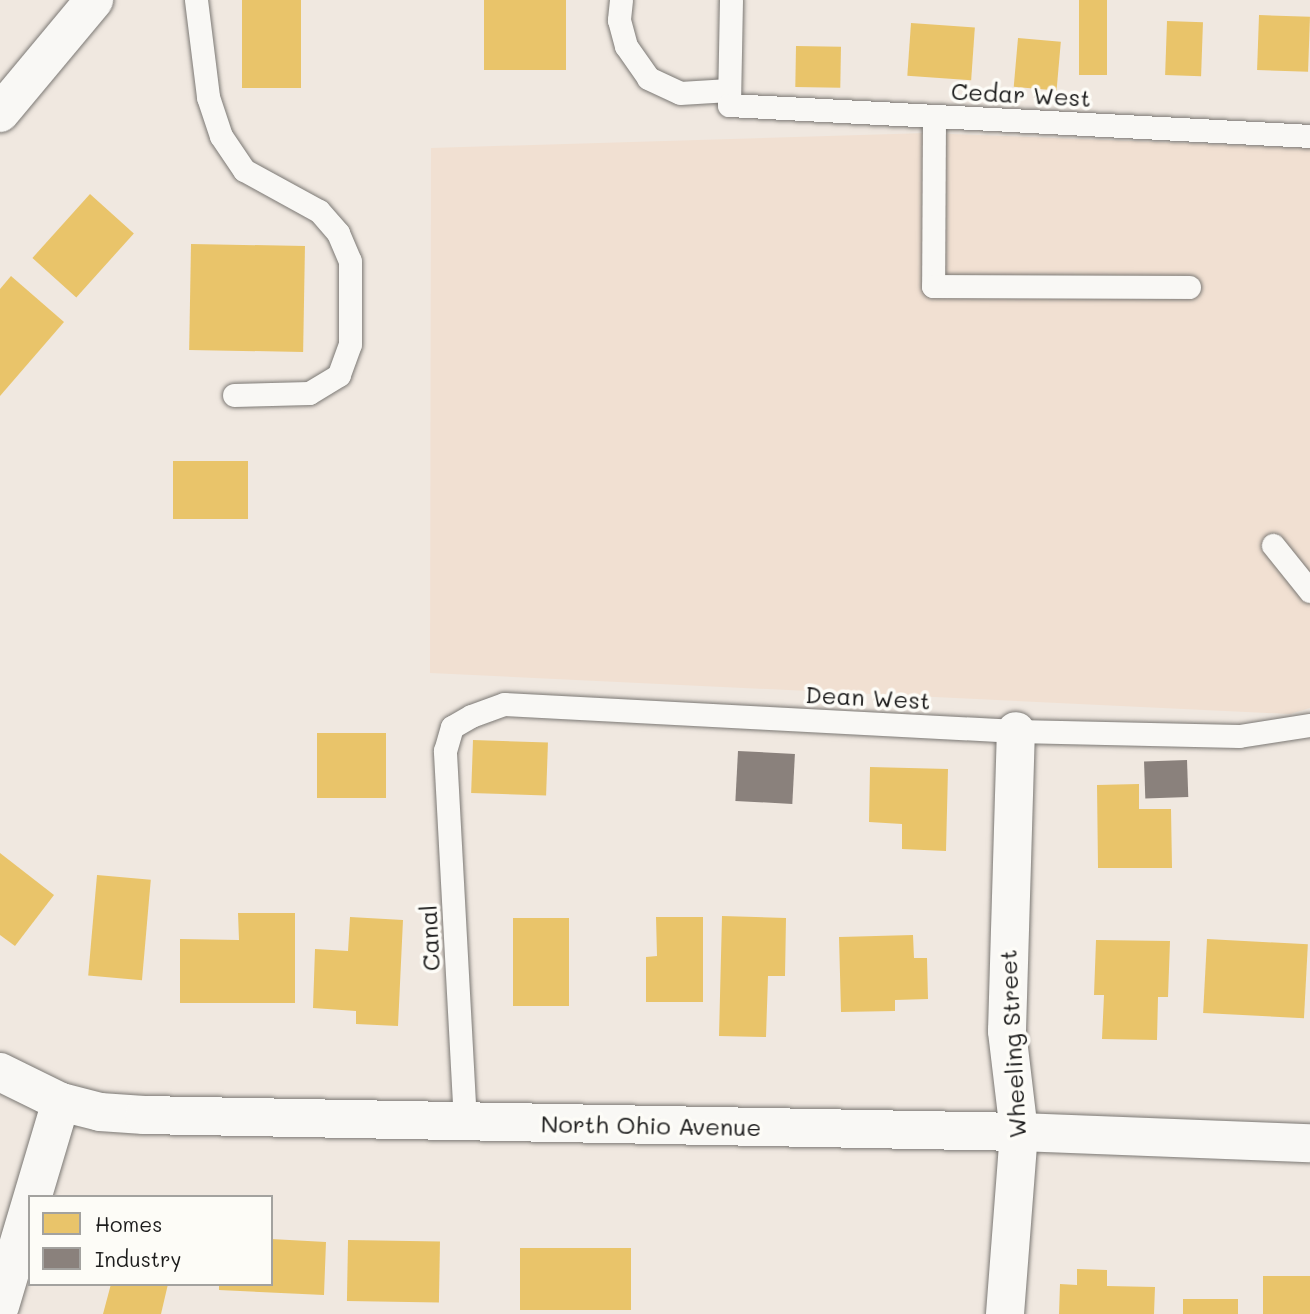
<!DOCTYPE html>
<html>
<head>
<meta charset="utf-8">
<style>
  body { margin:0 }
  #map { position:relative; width:1310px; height:1314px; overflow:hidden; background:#f0e8e0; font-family:Mali,sans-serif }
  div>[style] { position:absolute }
  .built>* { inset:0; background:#f1e0d2 }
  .homes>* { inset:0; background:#e9c46a; transform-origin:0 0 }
  .industry>* { inset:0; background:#8a817c; transform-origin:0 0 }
  .roads { filter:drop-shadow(0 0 2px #7b7874) drop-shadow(0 0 2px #7b7874) }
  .lane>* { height:23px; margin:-11.5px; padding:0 11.5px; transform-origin:11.5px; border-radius:11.5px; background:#f9f8f5 }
  .street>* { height:38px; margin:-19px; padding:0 19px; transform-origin:19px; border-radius:19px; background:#f9f8f5 }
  span { translate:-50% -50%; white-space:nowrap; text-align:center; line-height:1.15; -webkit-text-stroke:7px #fdfcf7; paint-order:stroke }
  .street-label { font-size:24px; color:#1c1c1c }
  .legend { position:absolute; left:28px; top:1195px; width:245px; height:91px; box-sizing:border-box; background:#fdfcf7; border:2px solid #a3a29f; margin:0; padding:9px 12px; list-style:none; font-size:21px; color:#1c1c1c }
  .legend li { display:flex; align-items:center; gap:14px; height:35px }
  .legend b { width:35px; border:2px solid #a3a29f }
</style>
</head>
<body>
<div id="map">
  <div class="built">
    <div style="clip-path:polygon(926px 133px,1310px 148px,1310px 708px,1290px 714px,430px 673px,431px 148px)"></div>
  </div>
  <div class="homes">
    <div style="left:242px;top:0;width:59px;height:88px"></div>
    <div style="left:484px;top:0;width:82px;height:70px"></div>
    <div style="left:1079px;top:0;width:28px;height:75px"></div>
    <div style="left:1259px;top:15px;width:51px;height:55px;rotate:2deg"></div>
    <div style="left:1167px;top:21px;width:36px;height:54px;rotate:2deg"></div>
    <div style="left:911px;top:23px;width:64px;height:53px;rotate:4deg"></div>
    <div style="left:1018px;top:38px;width:43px;height:49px;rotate:5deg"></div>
    <div style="left:796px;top:46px;width:45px;height:41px;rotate:1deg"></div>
    <div style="left:90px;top:194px;width:59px;height:86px;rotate:42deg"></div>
    <div style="left:191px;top:244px;width:114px;height:106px;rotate:1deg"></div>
    <div style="clip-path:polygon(11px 276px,64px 322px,0 396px,0 289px)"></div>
    <div style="left:173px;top:461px;width:75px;height:58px"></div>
    <div style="left:317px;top:733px;width:69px;height:65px"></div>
    <div style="left:473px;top:740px;width:75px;height:53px;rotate:2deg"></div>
    <div style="clip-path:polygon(870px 767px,948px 769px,946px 851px,902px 849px,902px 824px,869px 822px)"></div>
    <div style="clip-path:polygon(1139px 784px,1139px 809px,1171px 809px,1172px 868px,1098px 868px,1097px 785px)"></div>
    <div style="clip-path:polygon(0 853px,54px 895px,15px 946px,0 935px)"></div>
    <div style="left:97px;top:875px;width:54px;height:101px;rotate:5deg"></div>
    <div style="clip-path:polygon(238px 913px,295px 913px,295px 1003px,180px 1003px,180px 939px,239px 940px)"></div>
    <div style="clip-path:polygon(722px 916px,786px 918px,785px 976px,768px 976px,766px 1037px,719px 1036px)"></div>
    <div style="clip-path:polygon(350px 917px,403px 920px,398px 1026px,356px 1024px,356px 1011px,313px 1008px,315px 949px,348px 951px)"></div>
    <div style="clip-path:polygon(656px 917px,703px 917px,703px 1002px,646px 1002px,646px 957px,657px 956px)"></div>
    <div style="left:569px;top:918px;width:88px;height:56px;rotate:90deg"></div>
    <div style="clip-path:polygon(913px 935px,914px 958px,927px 958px,928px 999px,895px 1000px,895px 1011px,841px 1012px,839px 937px)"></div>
    <div style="left:1207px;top:939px;width:101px;height:74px;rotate:3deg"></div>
    <div style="clip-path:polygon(1096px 940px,1170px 941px,1168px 997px,1158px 997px,1157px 1040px,1102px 1039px,1104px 995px,1094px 995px)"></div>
    <div style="clip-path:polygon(271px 1239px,326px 1242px,324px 1295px,219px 1290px,219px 1284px,271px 1284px)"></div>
    <div style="left:348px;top:1240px;width:92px;height:61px;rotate:1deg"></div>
    <div style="left:520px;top:1248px;width:111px;height:62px"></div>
    <div style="clip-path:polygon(1077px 1269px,1107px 1270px,1107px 1286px,1155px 1287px,1154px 1314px,1059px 1314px,1060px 1284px,1077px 1285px)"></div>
    <div style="left:1263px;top:1276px;width:47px;height:38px"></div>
    <div style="clip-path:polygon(111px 1284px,168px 1284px,161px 1314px,103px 1314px)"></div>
    <div style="left:1183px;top:1299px;width:55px;height:15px"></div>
  </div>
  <div class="industry">
    <div style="left:738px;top:751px;width:57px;height:50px;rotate:3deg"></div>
    <div style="left:1187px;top:760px;width:37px;height:43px;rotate:88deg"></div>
  </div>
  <div class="roads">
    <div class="lane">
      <div style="left:196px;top:0;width:98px;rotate:82.9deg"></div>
      <div style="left:208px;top:97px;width:41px;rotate:71.6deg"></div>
      <div style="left:221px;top:136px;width:41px;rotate:55.9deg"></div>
      <div style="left:244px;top:170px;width:85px;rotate:28.7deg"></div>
      <div style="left:319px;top:211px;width:29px;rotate:49deg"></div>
      <div style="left:338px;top:233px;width:30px;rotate:67deg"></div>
      <div style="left:350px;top:261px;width:83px;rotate:90deg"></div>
      <div style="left:350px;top:344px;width:33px;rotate:110deg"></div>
      <div style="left:339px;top:375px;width:35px;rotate:149deg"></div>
      <div style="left:309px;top:393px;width:75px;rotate:178.5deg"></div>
      <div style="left:621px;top:0;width:20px;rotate:96deg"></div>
      <div style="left:619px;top:20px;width:27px;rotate:75deg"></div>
      <div style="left:626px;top:46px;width:39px;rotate:55deg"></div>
      <div style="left:648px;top:78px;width:35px;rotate:25deg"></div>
      <div style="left:680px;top:93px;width:49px;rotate:-3.5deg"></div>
      <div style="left:731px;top:0;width:105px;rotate:91.1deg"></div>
      <div style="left:729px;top:105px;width:582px;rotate:3.05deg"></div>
      <div style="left:934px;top:116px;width:170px;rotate:90.3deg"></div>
      <div style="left:933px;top:286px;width:256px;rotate:0.2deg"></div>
      <div style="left:1273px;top:545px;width:59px;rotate:51.2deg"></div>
      <div style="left:465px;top:1122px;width:372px;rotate:-93.1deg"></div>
      <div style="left:445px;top:751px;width:25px;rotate:-74deg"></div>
      <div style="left:452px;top:727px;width:22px;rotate:-30deg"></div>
      <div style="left:471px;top:716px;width:35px;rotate:-20deg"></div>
      <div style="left:504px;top:704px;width:513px;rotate:3.02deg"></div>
      <div style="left:1016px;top:731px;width:223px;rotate:1.3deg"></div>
      <div style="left:1239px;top:736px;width:72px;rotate:-8.8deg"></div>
    </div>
    <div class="street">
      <div style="left:0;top:113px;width:147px;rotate:-50.2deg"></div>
      <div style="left:0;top:1072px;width:68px;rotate:26.2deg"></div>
      <div style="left:61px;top:1102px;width:40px;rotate:14.4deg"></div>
      <div style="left:100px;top:1112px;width:44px;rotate:3.9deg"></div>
      <div style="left:144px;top:1115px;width:875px;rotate:1.11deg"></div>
      <div style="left:1019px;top:1132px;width:291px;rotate:2.2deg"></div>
      <div style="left:0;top:1306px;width:213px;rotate:-73.4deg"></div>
      <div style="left:1005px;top:1314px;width:183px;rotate:-85.6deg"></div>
      <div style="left:1019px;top:1132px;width:102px;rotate:-96.8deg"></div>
      <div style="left:1007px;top:1031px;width:300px;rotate:-88.3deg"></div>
    </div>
  </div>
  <div class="street-label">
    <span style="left:1021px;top:94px;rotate:3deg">Cedar West</span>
    <span style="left:868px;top:697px;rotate:3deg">Dean West</span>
    <span style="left:429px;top:938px;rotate:-93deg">Canal</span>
    <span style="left:1012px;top:1044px;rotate:-93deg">Wheeling Street</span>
    <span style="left:651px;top:1125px;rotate:1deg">North Ohio Avenue</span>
  </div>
  <ul class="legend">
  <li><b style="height:19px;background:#e9c46a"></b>Homes</li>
  <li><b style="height:19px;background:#8a817c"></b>Industry</li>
  </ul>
</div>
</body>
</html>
